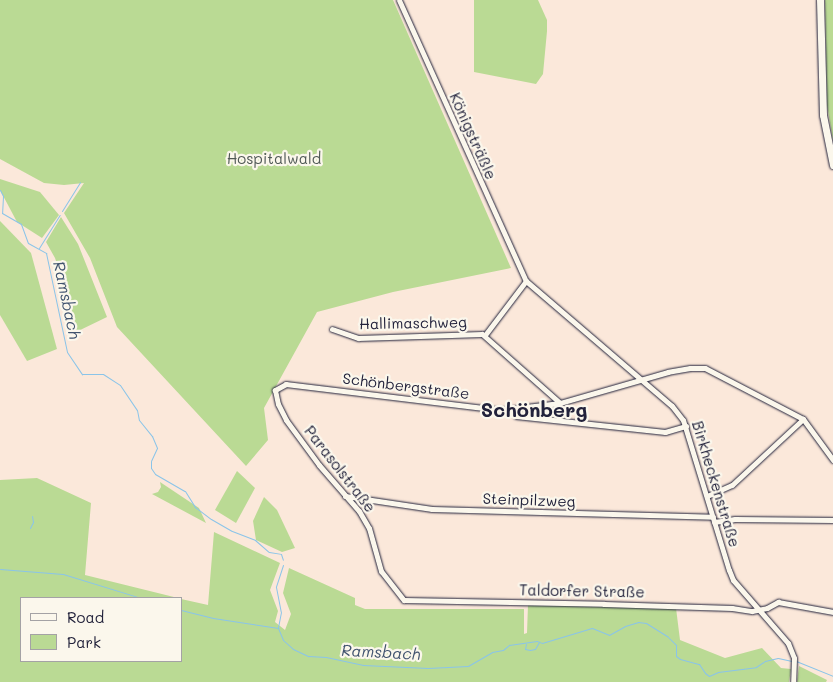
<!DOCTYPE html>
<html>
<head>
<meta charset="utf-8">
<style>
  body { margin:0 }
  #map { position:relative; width:833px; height:682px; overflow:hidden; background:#fbe8da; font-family:Mali,sans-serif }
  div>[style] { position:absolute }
  .green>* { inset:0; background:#bada94 }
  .stream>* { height:1px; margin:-0.5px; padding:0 0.5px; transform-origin:0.5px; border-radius:0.5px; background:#8ac4e9 }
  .roads { filter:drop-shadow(0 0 1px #22223b) drop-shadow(0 0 1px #22223b) }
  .minor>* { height:5px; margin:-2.5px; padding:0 2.5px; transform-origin:2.5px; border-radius:2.5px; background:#fbf7ec }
  .secondary>* { height:7px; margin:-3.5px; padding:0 3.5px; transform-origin:3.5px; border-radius:3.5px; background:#fbf7ec }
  span { translate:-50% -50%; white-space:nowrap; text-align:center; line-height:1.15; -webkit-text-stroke:4.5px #fbf7ec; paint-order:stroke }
  .street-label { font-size:15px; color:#22223b }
  .park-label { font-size:15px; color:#505956 }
  .water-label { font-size:16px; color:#41536f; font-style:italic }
  .district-label { font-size:20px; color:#22223b; font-weight:700 }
  .legend { position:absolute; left:20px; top:597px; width:162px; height:65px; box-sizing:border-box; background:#fbf7ec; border:1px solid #a4a2a5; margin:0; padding:6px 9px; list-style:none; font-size:15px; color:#22223b }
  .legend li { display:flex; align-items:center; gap:10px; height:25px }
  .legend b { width:25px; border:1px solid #a4a2a5 }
</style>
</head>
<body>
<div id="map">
  <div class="green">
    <div style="clip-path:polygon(0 0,393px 0,511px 268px,393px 292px,317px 312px,264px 408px,268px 440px,246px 466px,117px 327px,90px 258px,64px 213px,84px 183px,64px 185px,44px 183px,0 159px)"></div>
    <div style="clip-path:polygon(474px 0,538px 0,547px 20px,547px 31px,543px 74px,536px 84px,474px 72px)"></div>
    <div style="clip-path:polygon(825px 0,833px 0,833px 141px,827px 105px)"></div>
    <div style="clip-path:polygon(0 179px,40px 192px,59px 215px,42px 238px,17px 222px,0 190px)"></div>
    <div style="clip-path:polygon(61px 217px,78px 244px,107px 317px,74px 333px,63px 282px,55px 258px,46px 242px)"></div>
    <div style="clip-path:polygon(0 221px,31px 253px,57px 349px,27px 361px,0 315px)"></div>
    <div style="clip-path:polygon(237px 471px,255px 488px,236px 523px,215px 510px)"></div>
    <div style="clip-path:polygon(37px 478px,91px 503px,85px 575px,178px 598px,21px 598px,21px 661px,181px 661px,181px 599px,208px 605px,214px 532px,280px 563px,270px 590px,278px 611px,275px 622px,285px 630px,291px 614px,283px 593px,289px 568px,355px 598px,355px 605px,365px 609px,524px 609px,524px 634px,527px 633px,528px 605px,676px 608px,680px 640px,725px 658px,762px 648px,781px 668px,791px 669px,789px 682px,0 682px,0 480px)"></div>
    <div style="clip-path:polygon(160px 482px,199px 508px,206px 523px,152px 494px,158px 492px,161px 487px)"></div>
    <div style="clip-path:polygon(264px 497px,277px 510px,295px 548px,282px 552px,256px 540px,253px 521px)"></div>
    <div style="clip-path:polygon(799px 666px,827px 680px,826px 682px,797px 682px)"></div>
  </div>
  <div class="stream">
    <div style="left:0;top:190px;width:7px;rotate:63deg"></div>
    <div style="left:3px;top:196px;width:17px;rotate:93deg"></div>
    <div style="left:2px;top:213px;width:22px;rotate:30deg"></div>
    <div style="left:21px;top:224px;width:20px;rotate:70deg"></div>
    <div style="left:28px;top:243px;width:21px;rotate:29deg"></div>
    <div style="left:46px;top:253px;width:101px;rotate:78deg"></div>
    <div style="left:67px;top:352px;width:27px;rotate:56deg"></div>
    <div style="left:82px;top:374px;width:21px"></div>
    <div style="left:103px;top:374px;width:20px;rotate:33deg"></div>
    <div style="left:120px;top:385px;width:30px;rotate:56deg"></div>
    <div style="left:137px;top:410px;width:10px;rotate:79deg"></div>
    <div style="left:139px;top:420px;width:21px;rotate:51deg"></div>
    <div style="left:152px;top:436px;width:13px;rotate:67deg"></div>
    <div style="left:157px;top:448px;width:14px;rotate:115deg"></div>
    <div style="left:151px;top:461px;width:7px;rotate:90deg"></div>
    <div style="left:151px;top:468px;width:7px;rotate:56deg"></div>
    <div style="left:155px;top:474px;width:34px;rotate:30deg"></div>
    <div style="left:185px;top:491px;width:19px;rotate:58deg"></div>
    <div style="left:195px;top:507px;width:20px;rotate:37deg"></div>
    <div style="left:211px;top:519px;width:24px;rotate:30deg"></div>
    <div style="left:232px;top:531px;width:25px;rotate:21deg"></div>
    <div style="left:255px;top:540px;width:18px;rotate:41deg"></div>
    <div style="left:269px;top:552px;width:12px;rotate:9deg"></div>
    <div style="left:281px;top:554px;width:6px;rotate:72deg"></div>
    <div style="left:62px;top:211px;width:34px;rotate:-58deg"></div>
    <div style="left:39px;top:248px;width:39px;rotate:-58deg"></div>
    <div style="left:30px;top:528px;width:7px;rotate:-63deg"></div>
    <div style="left:33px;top:522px;width:6px;rotate:-99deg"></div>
    <div style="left:283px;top:565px;width:23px;rotate:108deg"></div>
    <div style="left:276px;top:587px;width:25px;rotate:79deg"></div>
    <div style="left:281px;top:612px;width:16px;rotate:101deg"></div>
    <div style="left:278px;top:628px;width:13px;rotate:67deg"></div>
    <div style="left:283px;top:640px;width:13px;rotate:42deg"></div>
    <div style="left:293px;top:649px;width:17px;rotate:25deg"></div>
    <div style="left:308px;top:656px;width:18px;rotate:3deg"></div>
    <div style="left:326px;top:657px;width:38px;rotate:12deg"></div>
    <div style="left:363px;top:665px;width:65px;rotate:2.6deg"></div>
    <div style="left:428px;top:668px;width:40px;rotate:-2.9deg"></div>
    <div style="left:468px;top:666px;width:28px;rotate:-30deg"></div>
    <div style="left:492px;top:652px;width:11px;rotate:-10deg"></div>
    <div style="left:503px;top:650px;width:8px;rotate:-40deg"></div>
    <div style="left:509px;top:645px;width:28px;rotate:-8deg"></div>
    <div style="left:537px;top:641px;width:5px;rotate:22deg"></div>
    <div style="left:542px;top:643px;width:52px;rotate:-16.7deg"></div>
    <div style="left:592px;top:628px;width:18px;rotate:22deg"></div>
    <div style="left:609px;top:635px;width:18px;rotate:-29deg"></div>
    <div style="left:625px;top:626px;width:14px;rotate:-17deg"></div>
    <div style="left:638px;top:622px;width:8px;rotate:7deg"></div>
    <div style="left:646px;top:623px;width:25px;rotate:32deg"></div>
    <div style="left:667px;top:636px;width:13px;rotate:45deg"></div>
    <div style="left:676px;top:645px;width:11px;rotate:90deg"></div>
    <div style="left:676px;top:656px;width:5px;rotate:37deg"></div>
    <div style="left:680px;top:659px;width:20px;rotate:15deg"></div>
    <div style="left:699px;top:664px;width:11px;rotate:56deg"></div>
    <div style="left:705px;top:673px;width:5px;rotate:37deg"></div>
    <div style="left:709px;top:676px;width:10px;rotate:-24deg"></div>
    <div style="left:718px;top:672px;width:38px;rotate:-7deg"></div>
    <div style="left:756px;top:667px;width:11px;rotate:-34deg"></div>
    <div style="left:765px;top:661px;width:13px;rotate:-13deg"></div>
    <div style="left:778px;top:658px;width:14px;rotate:12deg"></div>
    <div style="left:0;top:569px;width:63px;rotate:4.5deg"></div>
    <div style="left:63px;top:574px;width:82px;rotate:17.1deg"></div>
    <div style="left:181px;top:610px;width:33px;rotate:14deg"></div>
    <div style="left:213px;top:618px;width:66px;rotate:8.7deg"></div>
    <div style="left:526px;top:644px;width:5px;rotate:101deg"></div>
    <div style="left:525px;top:649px;width:5px;rotate:11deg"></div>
    <div style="left:530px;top:650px;width:5px;rotate:-11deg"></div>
    <div style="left:535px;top:649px;width:8px;rotate:-60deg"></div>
    <div style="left:796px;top:661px;width:40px;rotate:22deg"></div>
  </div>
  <div class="roads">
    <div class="minor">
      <div style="left:399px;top:0;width:308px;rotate:65.7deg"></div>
      <div style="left:526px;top:281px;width:192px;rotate:40.6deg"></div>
      <div style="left:672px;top:406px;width:18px;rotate:52deg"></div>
      <div style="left:683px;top:420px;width:157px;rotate:73deg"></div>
      <div style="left:729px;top:570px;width:11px;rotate:68deg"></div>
      <div style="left:733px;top:580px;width:84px;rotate:48.9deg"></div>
      <div style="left:788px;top:643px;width:16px;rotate:68deg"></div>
      <div style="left:794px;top:658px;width:24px;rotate:92deg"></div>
      <div style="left:332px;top:329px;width:28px;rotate:19deg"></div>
      <div style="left:358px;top:338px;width:124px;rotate:-1.8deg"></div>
      <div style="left:482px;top:334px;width:104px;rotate:41.5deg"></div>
      <div style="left:485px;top:335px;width:68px;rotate:-52.8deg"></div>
      <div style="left:516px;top:416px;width:150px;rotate:6.1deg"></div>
      <div style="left:665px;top:432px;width:22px;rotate:-16deg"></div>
      <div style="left:833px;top:460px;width:51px;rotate:-126.2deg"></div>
      <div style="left:803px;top:419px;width:110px;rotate:-152.5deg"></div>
      <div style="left:705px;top:368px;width:15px;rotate:180deg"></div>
      <div style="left:690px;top:368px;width:22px;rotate:170deg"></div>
      <div style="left:668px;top:372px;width:112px;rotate:164deg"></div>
      <div style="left:560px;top:403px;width:60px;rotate:173.3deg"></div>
      <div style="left:500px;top:410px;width:216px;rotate:-173.1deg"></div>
      <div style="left:286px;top:384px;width:13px;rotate:151deg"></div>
      <div style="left:275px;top:390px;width:14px;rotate:78deg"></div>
      <div style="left:278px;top:404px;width:18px;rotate:63deg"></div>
      <div style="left:286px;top:420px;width:56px;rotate:53.7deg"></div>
      <div style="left:319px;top:465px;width:61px;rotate:49deg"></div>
      <div style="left:359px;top:511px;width:20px;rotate:60deg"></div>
      <div style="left:369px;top:528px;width:45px;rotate:74.4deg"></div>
      <div style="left:381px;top:571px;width:37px;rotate:52deg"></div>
      <div style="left:404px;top:600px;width:200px;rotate:1.1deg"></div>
      <div style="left:604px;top:604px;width:128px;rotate:1.8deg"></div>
      <div style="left:732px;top:608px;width:20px;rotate:9deg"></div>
      <div style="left:752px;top:611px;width:15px;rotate:-11deg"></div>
      <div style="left:767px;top:608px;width:13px;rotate:-29deg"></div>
      <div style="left:778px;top:602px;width:56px;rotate:10.3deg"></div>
      <div style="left:345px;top:496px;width:88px;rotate:8.5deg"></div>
      <div style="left:432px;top:509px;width:281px;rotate:1.6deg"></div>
      <div style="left:707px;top:496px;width:27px;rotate:-24deg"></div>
      <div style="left:732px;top:485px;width:97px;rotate:-42.9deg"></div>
      <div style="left:714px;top:522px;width:21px;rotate:-8deg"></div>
      <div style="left:735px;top:519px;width:98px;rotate:0.6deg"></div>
    </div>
    <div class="secondary">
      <div style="left:820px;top:0;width:115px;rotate:88.5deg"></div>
      <div style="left:823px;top:115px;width:51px;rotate:78.7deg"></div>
    </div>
  </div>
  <div class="street-label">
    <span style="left:473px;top:136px;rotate:66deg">Königsträßle</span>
    <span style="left:413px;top:323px;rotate:-1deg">Hallimaschweg</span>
    <span style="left:406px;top:386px;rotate:7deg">Schönbergstraße</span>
    <span style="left:340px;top:469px;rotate:52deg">Parasolstraße</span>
    <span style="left:716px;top:484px;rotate:73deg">Birkheckenstraße</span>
    <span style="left:529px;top:500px;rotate:2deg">Steinpilzweg</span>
    <span style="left:582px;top:591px;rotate:1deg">Taldorfer Straße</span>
  </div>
  <div class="park-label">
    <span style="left:274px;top:159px">Hospitalwald</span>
  </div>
  <div class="water-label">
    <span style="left:67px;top:300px;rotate:78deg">Ramsbach</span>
    <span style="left:381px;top:652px;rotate:3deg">Ramsbach</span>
  </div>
  <div class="district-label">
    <span style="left:534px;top:409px">Schönberg</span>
  </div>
  <ul class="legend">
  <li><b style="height:6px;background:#fbf7ec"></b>Road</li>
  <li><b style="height:14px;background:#bada94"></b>Park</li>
  </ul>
</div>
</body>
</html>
